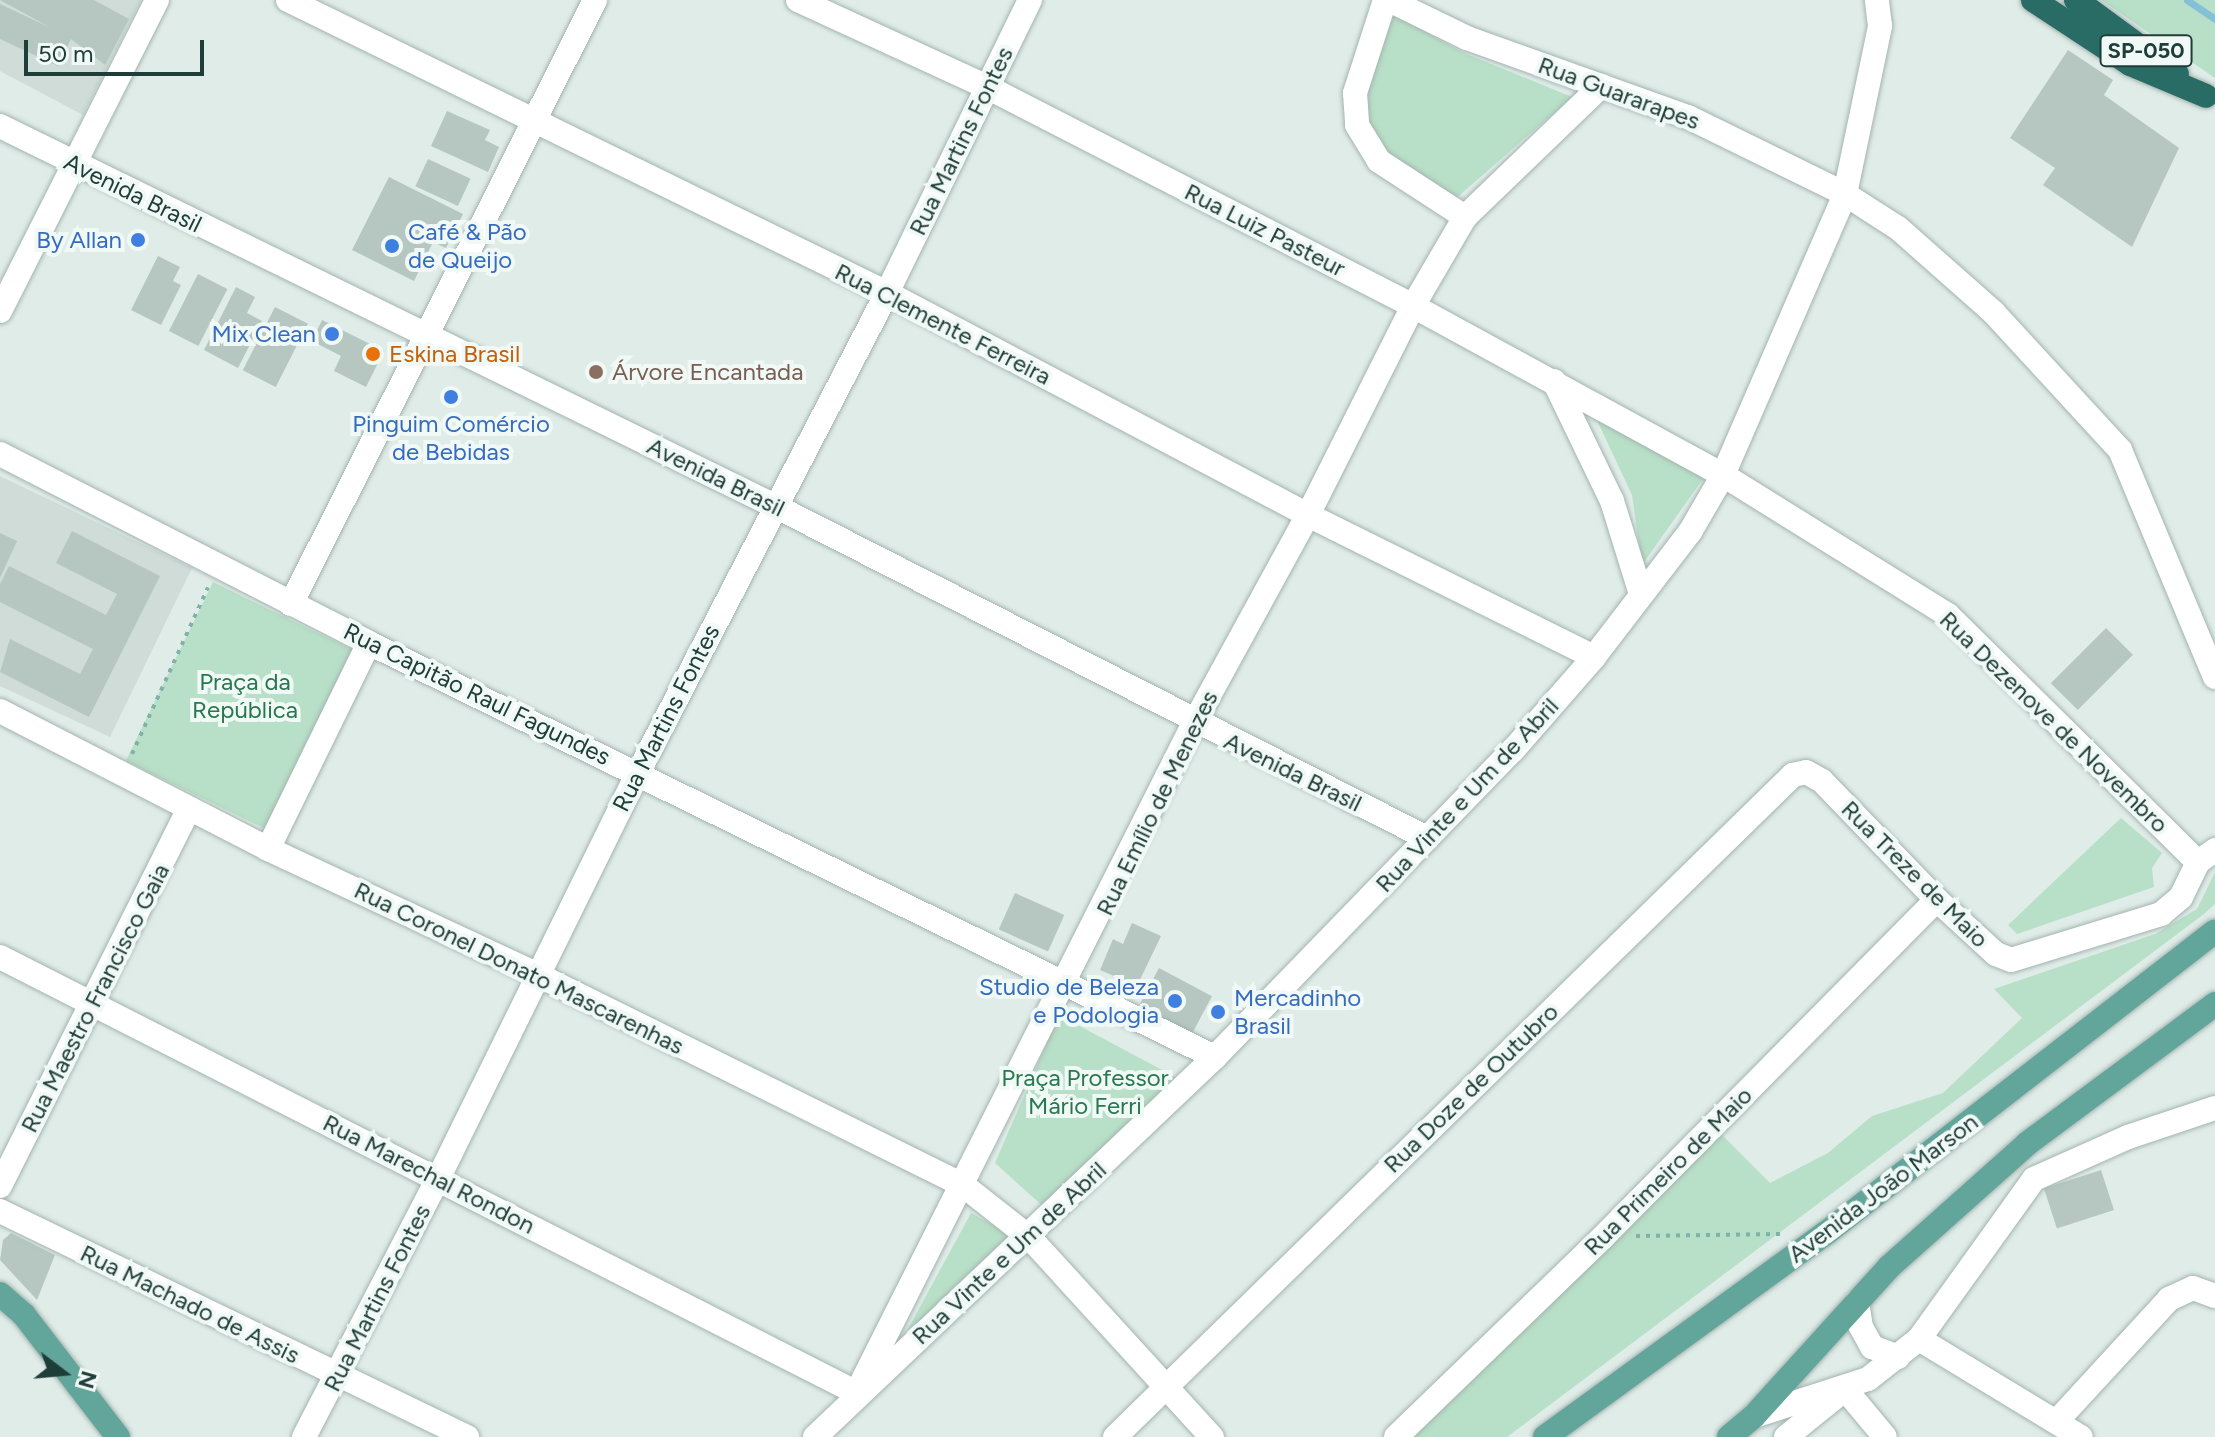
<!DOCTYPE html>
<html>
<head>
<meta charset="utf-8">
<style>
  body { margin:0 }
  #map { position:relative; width:2215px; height:1437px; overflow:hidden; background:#e0ece8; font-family:Figtree,sans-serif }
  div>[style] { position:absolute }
  .built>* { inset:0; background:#cfdcd8 }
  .green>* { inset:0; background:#b8dfc7; transform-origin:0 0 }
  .stream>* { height:7px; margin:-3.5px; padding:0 3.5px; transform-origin:3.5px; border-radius:3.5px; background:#84c0d6 }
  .building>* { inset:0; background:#b6c7c2; transform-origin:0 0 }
  .path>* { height:4px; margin-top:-2px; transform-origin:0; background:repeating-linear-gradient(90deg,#7fb2a8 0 4px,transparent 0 10px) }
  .roads { filter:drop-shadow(0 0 2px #a3b4b0) drop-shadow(0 0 2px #a3b4b0) }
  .minor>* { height:24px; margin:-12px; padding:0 12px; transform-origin:12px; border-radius:12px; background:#fff }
  .major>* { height:24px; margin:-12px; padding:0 12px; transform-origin:12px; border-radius:12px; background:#62a59b }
  .highway>* { height:24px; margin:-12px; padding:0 12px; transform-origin:12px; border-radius:12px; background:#296c66 }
  .dots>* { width:22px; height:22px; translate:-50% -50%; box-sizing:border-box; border:4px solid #f1f9f6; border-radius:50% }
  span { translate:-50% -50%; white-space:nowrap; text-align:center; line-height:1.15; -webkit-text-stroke:8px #f1f9f6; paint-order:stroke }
  .shield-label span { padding:2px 6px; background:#f1f9f6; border:2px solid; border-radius:6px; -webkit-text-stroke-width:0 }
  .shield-label { font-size:22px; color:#203e39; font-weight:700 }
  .street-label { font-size:24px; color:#203e39 }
  .shop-label { font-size:24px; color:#366cbe }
  .left { translate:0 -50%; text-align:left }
  .right { translate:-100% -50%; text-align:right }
  .food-label { font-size:24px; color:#c56008 }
  .education-label { font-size:24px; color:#785e54 }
  .park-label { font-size:24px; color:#27784f }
  .north { position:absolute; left:24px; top:1333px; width:80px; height:80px; -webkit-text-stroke:6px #f1f9f6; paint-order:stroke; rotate:106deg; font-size:22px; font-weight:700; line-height:32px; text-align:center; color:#203e39 }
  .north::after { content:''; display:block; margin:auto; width:28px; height:36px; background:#203e39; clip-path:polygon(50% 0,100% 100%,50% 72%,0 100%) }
  .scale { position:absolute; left:24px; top:40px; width:180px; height:36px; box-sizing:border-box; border:4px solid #203e39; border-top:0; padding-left:10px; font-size:24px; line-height:28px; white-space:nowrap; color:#203e39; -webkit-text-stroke:6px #f1f9f6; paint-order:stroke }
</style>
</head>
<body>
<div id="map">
  <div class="built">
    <div style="clip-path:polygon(0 0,141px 0,83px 115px,0 71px)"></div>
    <div style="clip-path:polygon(0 476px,192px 568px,110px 737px,0 686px)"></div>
  </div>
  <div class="green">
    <div style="clip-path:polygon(2101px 0,2215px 0,2215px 78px)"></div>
    <div style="clip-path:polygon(1387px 11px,1462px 52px,1572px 97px,1454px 200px,1366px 141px,1358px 99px)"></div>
    <div style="clip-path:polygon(1594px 414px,1707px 473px,1642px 565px,1632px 495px)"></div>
    <div style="left:213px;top:582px;width:157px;height:199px;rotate:26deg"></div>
    <div style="clip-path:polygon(2121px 818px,2162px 853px,2152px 868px,2154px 887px,2017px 934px,2008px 925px)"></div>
    <div style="clip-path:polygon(2215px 872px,2215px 904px,2204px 914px,1507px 1437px,1413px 1437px,1721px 1134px,1770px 1183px,1828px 1153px,1872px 1116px,1943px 1093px,2022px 1018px,1994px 989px,2155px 934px,2197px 909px)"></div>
    <div style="clip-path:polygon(1059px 1015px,1179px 1079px,1046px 1209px,995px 1163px)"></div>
    <div style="clip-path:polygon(971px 1213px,1019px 1239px,902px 1340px)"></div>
  </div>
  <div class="stream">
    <div style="left:2187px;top:0;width:34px;rotate:34deg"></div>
  </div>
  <div class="building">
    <div style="clip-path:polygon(0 0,94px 0,129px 19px,105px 65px,71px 39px,58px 66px,0 39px,0 4px,51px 28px)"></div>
    <div style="clip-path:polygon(2068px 50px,2113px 80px,2104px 95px,2179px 148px,2132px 247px,2043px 185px,2055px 168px,2010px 138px)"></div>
    <div style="clip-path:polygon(447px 111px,490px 130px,485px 140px,499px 147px,488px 172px,431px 146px)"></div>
    <div style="left:428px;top:159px;width:47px;height:30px;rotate:25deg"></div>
    <div style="clip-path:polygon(389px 177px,463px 214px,446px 248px,433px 242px,414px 281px,352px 250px)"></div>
    <div style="clip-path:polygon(158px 256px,180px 267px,173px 281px,181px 285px,161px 325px,131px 310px)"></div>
    <div style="left:198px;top:274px;width:33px;height:64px;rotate:27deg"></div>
    <div style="clip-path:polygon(236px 287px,255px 297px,247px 313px,262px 321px,238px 368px,204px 350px)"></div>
    <div style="left:275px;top:307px;width:37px;height:71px;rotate:27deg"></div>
    <div style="clip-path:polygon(322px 320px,384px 351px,366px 387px,334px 371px,341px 356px,312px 341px)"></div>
    <div style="clip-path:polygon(72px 531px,160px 576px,89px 717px,0 672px,10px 639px,80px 674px,93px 649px,0 602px,0 584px,9px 566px,106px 615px,117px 594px,56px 563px)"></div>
    <div style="clip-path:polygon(0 533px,17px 541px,0 578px)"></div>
    <div style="left:2106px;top:628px;width:38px;height:78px;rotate:45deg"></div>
    <div style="left:1015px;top:893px;width:54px;height:40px;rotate:24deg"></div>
    <div style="clip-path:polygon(1132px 923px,1161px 936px,1137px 986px,1100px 970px,1113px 939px,1123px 944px)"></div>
    <div style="left:1159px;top:968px;width:60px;height:43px;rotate:28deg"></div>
    <div style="left:2101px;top:1170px;width:42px;height:60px;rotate:72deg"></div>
    <div style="clip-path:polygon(11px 1233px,55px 1255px,37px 1300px,0 1260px,3px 1240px)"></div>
  </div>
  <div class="path">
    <div style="left:132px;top:754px;width:183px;rotate:-65.5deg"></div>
    <div style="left:1636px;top:1236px;width:148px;rotate:-0.8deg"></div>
  </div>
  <div class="roads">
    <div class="minor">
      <div style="left:288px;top:0;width:667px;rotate:26.07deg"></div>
      <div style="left:887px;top:293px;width:476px;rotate:27.8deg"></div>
      <div style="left:1308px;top:515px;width:319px;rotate:26.4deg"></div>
      <div style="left:798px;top:0;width:210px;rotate:24.7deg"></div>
      <div style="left:989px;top:88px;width:477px;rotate:27.2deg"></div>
      <div style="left:1413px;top:306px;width:353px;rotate:28.6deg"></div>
      <div style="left:1723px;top:475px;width:265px;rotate:31.9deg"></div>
      <div style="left:1948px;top:615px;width:351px;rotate:44.7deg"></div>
      <div style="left:2198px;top:862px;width:21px;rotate:-35deg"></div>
      <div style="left:1385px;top:0;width:98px;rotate:107.9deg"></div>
      <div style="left:1355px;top:93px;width:32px;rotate:86deg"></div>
      <div style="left:1357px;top:125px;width:42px;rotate:58.6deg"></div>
      <div style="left:1379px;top:161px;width:103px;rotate:33.1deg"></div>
      <div style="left:1389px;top:0;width:87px;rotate:26deg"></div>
      <div style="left:1467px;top:38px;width:235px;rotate:19.7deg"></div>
      <div style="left:1688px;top:117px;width:175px;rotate:26.1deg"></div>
      <div style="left:1845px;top:194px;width:63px;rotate:32.7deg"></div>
      <div style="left:1898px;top:228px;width:127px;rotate:41.5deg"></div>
      <div style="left:1993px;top:312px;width:188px;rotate:47.4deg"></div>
      <div style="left:2120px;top:450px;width:246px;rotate:67.3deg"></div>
      <div style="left:0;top:126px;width:863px;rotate:26.12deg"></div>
      <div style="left:775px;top:506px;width:732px;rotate:26.99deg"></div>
      <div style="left:0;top:311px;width:348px;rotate:-63.2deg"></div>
      <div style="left:1554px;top:381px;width:133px;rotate:64.2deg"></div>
      <div style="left:1612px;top:501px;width:97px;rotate:72.7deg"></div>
      <div style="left:0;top:454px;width:415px;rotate:27.1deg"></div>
      <div style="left:369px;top:643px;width:942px;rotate:26.08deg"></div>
      <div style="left:291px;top:604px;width:676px;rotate:-63.28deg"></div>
      <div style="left:0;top:711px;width:301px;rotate:27.2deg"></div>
      <div style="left:268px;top:849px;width:296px;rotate:25deg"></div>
      <div style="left:536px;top:974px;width:476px;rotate:26.3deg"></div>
      <div style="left:963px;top:1185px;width:85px;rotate:38.3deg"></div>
      <div style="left:1030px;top:1238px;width:270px;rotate:47.6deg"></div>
      <div style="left:268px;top:849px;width:229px;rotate:-63.9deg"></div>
      <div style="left:0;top:957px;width:962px;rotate:26.96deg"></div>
      <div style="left:0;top:1186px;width:422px;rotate:-63.4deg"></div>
      <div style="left:0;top:1211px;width:519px;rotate:25.82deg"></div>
      <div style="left:1857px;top:1302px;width:25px;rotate:81deg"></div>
      <div style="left:1861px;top:1327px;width:23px;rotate:61deg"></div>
      <div style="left:1872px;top:1347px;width:28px;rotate:21deg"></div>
      <div style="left:1919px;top:1339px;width:189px;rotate:31.2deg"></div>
      <div style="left:863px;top:1380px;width:736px;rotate:-63.26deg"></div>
      <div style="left:1194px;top:723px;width:237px;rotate:-61.3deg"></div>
      <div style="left:1308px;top:515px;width:234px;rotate:-63.3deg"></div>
      <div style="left:1413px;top:306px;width:103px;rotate:-59.7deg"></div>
      <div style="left:1465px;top:217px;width:189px;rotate:-43.9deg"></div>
      <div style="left:1754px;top:1416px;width:120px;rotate:-18deg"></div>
      <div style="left:1868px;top:1379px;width:65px;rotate:-38.1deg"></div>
      <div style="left:1919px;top:1339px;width:197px;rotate:-54.3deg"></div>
      <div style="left:2034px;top:1179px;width:103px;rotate:-24.1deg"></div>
      <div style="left:2128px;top:1137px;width:92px;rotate:-18.4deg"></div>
      <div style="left:2056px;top:1422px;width:167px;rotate:-47.4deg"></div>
      <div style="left:2169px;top:1299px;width:26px;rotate:-25deg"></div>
      <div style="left:2193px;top:1288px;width:23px;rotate:20deg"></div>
      <div style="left:304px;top:1437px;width:291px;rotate:-62.6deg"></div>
      <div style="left:438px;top:1179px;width:455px;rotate:-63.8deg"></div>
      <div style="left:639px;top:771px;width:539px;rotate:-62.58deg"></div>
      <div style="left:887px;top:293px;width:326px;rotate:-64deg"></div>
      <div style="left:815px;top:1437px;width:552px;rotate:-43.53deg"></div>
      <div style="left:1215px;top:1057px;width:428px;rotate:-45.9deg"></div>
      <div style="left:1513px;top:750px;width:123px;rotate:-48.9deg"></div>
      <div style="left:1594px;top:657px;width:158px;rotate:-52.5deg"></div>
      <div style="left:1690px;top:532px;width:66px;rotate:-59.9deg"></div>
      <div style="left:1723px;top:475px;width:306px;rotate:-66.5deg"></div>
      <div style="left:1845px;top:194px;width:172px;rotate:-78.2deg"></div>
      <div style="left:1880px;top:26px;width:26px;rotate:-97deg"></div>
      <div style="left:1115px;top:1437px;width:948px;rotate:-44.32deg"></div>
      <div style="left:1793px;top:775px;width:13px;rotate:-13deg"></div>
      <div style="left:1806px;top:772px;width:18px;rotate:29deg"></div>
      <div style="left:1822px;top:781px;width:165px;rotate:46deg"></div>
      <div style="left:1937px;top:900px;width:80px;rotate:42.5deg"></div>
      <div style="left:1996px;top:954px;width:16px;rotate:22deg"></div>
      <div style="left:2011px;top:960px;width:157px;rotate:-17deg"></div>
      <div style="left:2161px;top:914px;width:26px;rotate:-40deg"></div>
      <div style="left:2181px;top:897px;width:39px;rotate:-64deg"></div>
      <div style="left:1396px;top:1437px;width:288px;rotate:-44deg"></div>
      <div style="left:1603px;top:1237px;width:474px;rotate:-45.3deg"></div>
      <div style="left:1786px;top:1437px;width:76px;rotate:-39.1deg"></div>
      <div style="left:1845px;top:1389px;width:62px;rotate:50.2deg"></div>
    </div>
    <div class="major">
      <div style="left:0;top:1294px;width:32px;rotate:41deg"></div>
      <div style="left:24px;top:1315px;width:154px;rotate:52.4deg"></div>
      <div style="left:1545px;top:1437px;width:347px;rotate:-36deg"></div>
      <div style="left:1826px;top:1233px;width:492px;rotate:-37.8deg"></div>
      <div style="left:1729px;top:1437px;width:33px;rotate:-40deg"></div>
      <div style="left:1754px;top:1416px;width:201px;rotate:-47.8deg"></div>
      <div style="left:1889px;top:1267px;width:186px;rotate:-41.7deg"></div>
      <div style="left:2028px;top:1143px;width:233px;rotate:-36.6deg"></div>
    </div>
    <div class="highway">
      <div style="left:2033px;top:0;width:116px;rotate:33.4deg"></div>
      <div style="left:2130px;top:64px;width:82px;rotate:22.8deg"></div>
      <div style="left:2076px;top:0;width:125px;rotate:36.2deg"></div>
    </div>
  </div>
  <div class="dots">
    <div style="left:138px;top:240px;background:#3f7fe0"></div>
    <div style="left:392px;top:246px;background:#3f7fe0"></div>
    <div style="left:332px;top:334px;background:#3f7fe0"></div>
    <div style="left:373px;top:354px;background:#e8710a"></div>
    <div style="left:596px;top:372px;background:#8d6e63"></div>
    <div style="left:451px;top:397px;background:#3f7fe0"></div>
    <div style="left:1175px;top:1001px;background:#3f7fe0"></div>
    <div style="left:1218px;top:1012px;background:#3f7fe0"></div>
  </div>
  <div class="shield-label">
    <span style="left:2146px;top:51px">SP-050</span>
  </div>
  <div class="street-label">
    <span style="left:1619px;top:93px;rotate:20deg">Rua Guararapes</span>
    <span style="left:961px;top:141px;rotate:-64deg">Rua Martins Fontes</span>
    <span style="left:133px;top:193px;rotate:26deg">Avenida Brasil</span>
    <span style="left:1265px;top:230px;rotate:27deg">Rua Luiz Pasteur</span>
    <span style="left:943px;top:324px;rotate:27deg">Rua Clemente Ferreira</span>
    <span style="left:716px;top:477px;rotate:26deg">Avenida Brasil</span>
    <span style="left:477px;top:694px;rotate:26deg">Rua Capitão Raul Fagundes</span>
    <span style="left:666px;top:718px;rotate:-63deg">Rua Martins Fontes</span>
    <span style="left:2054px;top:722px;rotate:44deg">Rua Dezenove de Novembro</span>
    <span style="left:1293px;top:772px;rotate:26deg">Avenida Brasil</span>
    <span style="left:1467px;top:795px;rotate:-47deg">Rua Vinte e Um de Abril</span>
    <span style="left:1157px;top:803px;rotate:-64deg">Rua Emílio de Menezes</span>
    <span style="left:1915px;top:874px;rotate:45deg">Rua Treze de Maio</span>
    <span style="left:519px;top:968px;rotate:26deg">Rua Coronel Donato Mascarenhas</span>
    <span style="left:95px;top:998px;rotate:-63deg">Rua Maestro Francisco Gaia</span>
    <span style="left:1471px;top:1088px;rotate:-44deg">Rua Doze de Outubro</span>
    <span style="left:1668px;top:1171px;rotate:-45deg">Rua Primeiro de Maio</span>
    <span style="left:429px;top:1174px;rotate:27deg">Rua Marechal Rondon</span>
    <span style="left:1883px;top:1188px;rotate:-37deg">Avenida João Marson</span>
    <span style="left:1009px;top:1253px;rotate:-43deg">Rua Vinte e Um de Abril</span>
    <span style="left:377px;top:1298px;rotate:-63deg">Rua Martins Fontes</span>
    <span style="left:190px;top:1304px;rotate:26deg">Rua Machado de Assis</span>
  </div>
  <div class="shop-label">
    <span class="left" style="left:408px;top:246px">Café &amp; Pão<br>de Queijo</span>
    <span class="right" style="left:122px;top:240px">By Allan</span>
    <span class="right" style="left:316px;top:334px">Mix Clean</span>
    <span style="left:451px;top:438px">Pinguim Comércio<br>de Bebidas</span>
    <span class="right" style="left:1159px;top:1001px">Studio de Beleza<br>e Podologia</span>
    <span class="left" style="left:1234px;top:1012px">Mercadinho<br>Brasil</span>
  </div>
  <div class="food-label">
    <span class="left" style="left:389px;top:354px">Eskina Brasil</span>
  </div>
  <div class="education-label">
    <span class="left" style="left:612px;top:372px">Árvore Encantada</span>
  </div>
  <div class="park-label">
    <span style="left:245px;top:696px">Praça da<br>República</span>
    <span style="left:1085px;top:1092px">Praça Professor<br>Mário Ferri</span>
  </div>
  <div class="north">N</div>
  <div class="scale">50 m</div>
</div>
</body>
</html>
